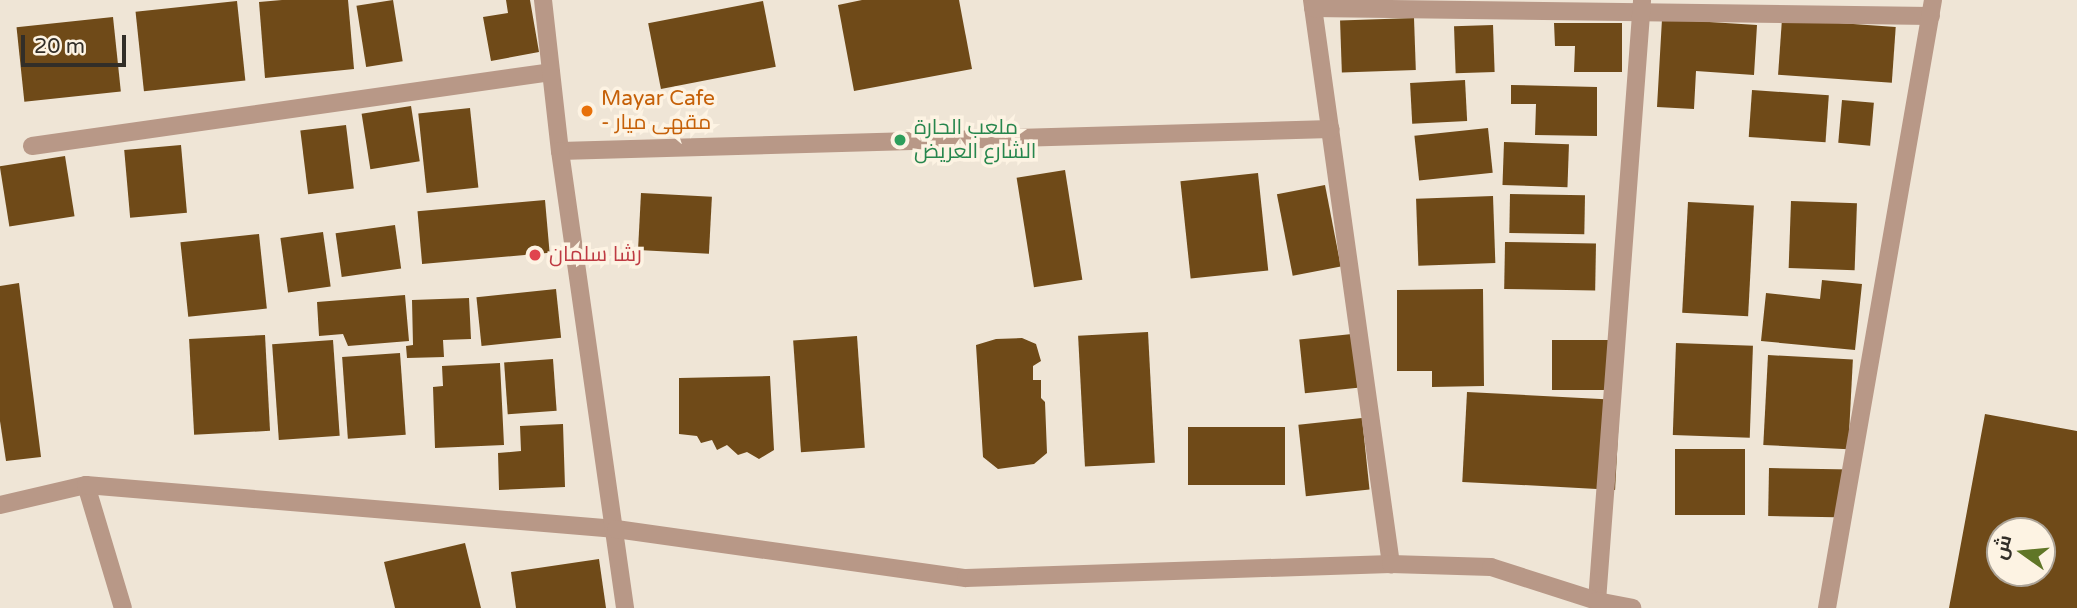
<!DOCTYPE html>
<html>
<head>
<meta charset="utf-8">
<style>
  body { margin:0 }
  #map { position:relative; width:2077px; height:608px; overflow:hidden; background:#efe5d6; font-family:"Varela Round",Cairo,sans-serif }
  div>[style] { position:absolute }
  .building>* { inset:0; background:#6f4a18; transform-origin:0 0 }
  .minor>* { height:18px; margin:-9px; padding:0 9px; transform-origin:9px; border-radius:9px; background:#b89887 }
  .tertiary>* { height:18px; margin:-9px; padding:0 9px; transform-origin:9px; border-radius:9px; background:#b89887 }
  .dots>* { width:19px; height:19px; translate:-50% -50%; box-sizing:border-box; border:4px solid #fdf3e3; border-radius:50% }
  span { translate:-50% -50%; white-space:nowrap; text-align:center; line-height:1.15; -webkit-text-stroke:7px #fdf3e3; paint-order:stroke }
  .food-label { font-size:21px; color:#c56008 }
  .left { translate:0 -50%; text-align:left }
  .leisure-label { font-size:21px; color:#27864d }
  .health-label { font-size:21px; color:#be3a42 }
  .north { position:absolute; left:1986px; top:517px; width:70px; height:70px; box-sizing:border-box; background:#fdf3e3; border:2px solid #aca498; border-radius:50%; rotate:285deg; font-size:19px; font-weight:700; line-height:28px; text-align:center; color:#322e28 }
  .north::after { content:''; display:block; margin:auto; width:24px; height:32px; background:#607627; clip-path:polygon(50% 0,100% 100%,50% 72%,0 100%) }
  .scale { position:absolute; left:21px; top:35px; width:105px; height:32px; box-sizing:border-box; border:4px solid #322e28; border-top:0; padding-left:9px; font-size:21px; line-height:24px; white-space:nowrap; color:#322e28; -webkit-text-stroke:5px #fdf3e3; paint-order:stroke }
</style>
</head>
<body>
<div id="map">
  <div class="building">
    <div style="clip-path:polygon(282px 0,348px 0,354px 69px,265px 78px,259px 2px)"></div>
    <div style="left:393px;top:0;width:62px;height:37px;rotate:81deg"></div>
    <div style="clip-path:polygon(506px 0,530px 0,539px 52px,491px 61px,483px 17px,508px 13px)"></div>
    <div style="clip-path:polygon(862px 0,959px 0,972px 69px,854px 91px,838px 5px)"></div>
    <div style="left:237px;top:1px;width:80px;height:102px;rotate:84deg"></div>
    <div style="left:763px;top:1px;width:67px;height:117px;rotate:79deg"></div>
    <div style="left:113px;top:17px;width:75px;height:97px;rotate:84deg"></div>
    <div style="left:1414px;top:18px;width:52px;height:74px;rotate:88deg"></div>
    <div style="clip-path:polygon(1662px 19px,1757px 25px,1754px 75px,1696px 71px,1694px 109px,1657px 107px)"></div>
    <div style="left:1782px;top:19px;width:114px;height:56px;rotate:4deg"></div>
    <div style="clip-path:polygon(1554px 23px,1622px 23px,1622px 72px,1574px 72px,1575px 46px,1555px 46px)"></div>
    <div style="left:1493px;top:25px;width:47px;height:39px;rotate:88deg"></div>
    <div style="left:1465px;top:80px;width:41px;height:55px;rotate:87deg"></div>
    <div style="clip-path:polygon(1511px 85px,1597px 87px,1597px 136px,1535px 135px,1536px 104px,1511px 104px)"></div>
    <div style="left:1752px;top:90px;width:77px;height:47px;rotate:4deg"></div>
    <div style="left:1842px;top:100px;width:32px;height:43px;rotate:5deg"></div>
    <div style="left:411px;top:106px;width:56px;height:50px;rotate:81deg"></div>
    <div style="left:470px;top:108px;width:80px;height:52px;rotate:84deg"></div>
    <div style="left:346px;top:125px;width:64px;height:46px;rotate:83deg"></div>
    <div style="left:1488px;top:128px;width:45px;height:74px;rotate:84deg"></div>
    <div style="left:1504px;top:142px;width:65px;height:43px;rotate:2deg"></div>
    <div style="left:181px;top:145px;width:68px;height:57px;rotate:85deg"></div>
    <div style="left:65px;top:156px;width:61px;height:66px;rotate:81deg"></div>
    <div style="left:1065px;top:170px;width:111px;height:49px;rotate:81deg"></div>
    <div style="left:1258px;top:173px;width:98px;height:78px;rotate:84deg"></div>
    <div style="left:1325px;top:185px;width:83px;height:49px;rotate:79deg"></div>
    <div style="left:641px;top:193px;width:71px;height:57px;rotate:3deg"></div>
    <div style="left:1510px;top:194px;width:75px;height:39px;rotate:1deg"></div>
    <div style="left:1493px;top:196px;width:67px;height:77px;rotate:88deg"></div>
    <div style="left:545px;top:200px;width:53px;height:128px;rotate:85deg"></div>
    <div style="left:1791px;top:201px;width:66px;height:67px;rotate:2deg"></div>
    <div style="left:1688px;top:202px;width:66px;height:111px;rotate:3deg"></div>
    <div style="left:395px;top:225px;width:44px;height:60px;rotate:82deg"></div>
    <div style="left:323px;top:232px;width:55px;height:43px;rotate:82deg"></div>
    <div style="left:259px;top:234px;width:75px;height:79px;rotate:84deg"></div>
    <div style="left:1505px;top:242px;width:91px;height:47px;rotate:1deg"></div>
    <div style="clip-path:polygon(1822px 280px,1862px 284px,1855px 350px,1761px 341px,1766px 293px,1820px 299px)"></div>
    <div style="clip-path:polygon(19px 283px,41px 457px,6px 461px,0 421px,0 286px)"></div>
    <div style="left:556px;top:289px;width:49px;height:80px;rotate:84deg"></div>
    <div style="clip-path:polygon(1483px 289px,1484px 386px,1432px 387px,1432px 371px,1397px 371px,1397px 290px)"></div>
    <div style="clip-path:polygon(405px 295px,409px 341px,348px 346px,343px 334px,319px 336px,317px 302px)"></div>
    <div style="clip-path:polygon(469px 298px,471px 339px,443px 340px,444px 357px,407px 358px,406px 346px,413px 345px,412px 300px)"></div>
    <div style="left:1148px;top:332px;width:131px;height:70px;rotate:87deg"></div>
    <div style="left:1352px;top:334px;width:54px;height:53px;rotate:84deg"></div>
    <div style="left:265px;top:335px;width:96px;height:76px;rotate:87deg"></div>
    <div style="left:857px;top:336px;width:112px;height:64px;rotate:86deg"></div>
    <div style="clip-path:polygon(1022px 338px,1036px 344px,1041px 361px,1033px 366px,1033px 380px,1041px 380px,1041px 398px,1045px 402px,1047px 453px,1034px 464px,998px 469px,983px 457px,976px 345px,996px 339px)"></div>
    <div style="left:333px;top:340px;width:96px;height:61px;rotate:86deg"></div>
    <div style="left:1617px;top:340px;width:50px;height:65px;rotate:90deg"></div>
    <div style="left:1676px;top:343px;width:77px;height:92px;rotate:2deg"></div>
    <div style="left:400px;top:353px;width:82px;height:58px;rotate:86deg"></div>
    <div style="left:1768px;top:355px;width:85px;height:90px;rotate:3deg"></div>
    <div style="left:553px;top:359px;width:52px;height:49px;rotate:86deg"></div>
    <div style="clip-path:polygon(500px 363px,504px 445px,435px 448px,433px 387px,443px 386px,442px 366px)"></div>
    <div style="clip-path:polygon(770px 376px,774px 450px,759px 459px,747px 452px,738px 455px,727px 445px,717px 450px,712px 440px,701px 443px,697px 436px,679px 434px,679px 378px)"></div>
    <div style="left:1467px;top:392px;width:153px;height:90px;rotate:3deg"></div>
    <div style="clip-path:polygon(evenodd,1985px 414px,2077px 431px,2077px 608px,1949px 608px,1985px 414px,2000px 531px,2042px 531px,2042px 573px,2000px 573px,2000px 531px)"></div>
    <div style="left:1362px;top:418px;width:72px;height:64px;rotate:84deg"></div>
    <div style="clip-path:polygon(563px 424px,565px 487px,499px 490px,498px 453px,521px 451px,520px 426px)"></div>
    <div style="left:1188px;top:427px;width:97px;height:58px"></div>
    <div style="left:1675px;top:449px;width:70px;height:66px"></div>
    <div style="left:1769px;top:468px;width:82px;height:48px;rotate:1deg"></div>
    <div style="clip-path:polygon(465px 543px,481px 608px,395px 608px,384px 562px)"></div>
    <div style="clip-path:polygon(599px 559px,606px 608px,516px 608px,511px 572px)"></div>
  </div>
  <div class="minor">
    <div style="left:1312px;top:0;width:570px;rotate:82.03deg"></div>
    <div style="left:1313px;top:8px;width:618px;rotate:0.74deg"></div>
    <div style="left:32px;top:146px;width:524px;rotate:-8.11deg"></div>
    <div style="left:560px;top:151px;width:771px;rotate:-1.63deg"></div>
    <div style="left:86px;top:485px;width:128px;rotate:73.3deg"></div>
    <div style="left:0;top:505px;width:88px;rotate:-13.1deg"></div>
    <div style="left:86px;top:485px;width:532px;rotate:4.75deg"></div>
    <div style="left:1597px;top:601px;width:602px;rotate:-85.71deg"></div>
    <div style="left:1827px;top:608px;width:617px;rotate:-80.11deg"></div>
  </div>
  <div class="tertiary">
    <div style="left:543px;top:0;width:152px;rotate:83.6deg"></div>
    <div style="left:560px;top:151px;width:462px;rotate:81.9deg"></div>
    <div style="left:616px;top:529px;width:353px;rotate:8deg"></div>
    <div style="left:966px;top:578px;width:425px;rotate:-1.9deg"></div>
    <div style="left:1391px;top:564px;width:100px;rotate:1.7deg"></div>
    <div style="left:1491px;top:567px;width:111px;rotate:17.8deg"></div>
    <div style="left:1597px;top:601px;width:36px;rotate:11deg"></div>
  </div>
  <div class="dots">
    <div style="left:587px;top:111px;background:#e8710a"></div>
    <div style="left:900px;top:140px;background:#2e9e5b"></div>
    <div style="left:535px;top:255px;background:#e0444e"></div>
  </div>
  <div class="food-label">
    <span class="left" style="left:601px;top:111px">Mayar Cafe<br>- مقهى ميار</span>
  </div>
  <div class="leisure-label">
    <span class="left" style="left:914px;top:140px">ملعب الحارة<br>الشارع العريض</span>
  </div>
  <div class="health-label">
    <span class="left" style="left:549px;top:255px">رشا سلمان</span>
  </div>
  <div class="north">ش</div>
  <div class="scale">20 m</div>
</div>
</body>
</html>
